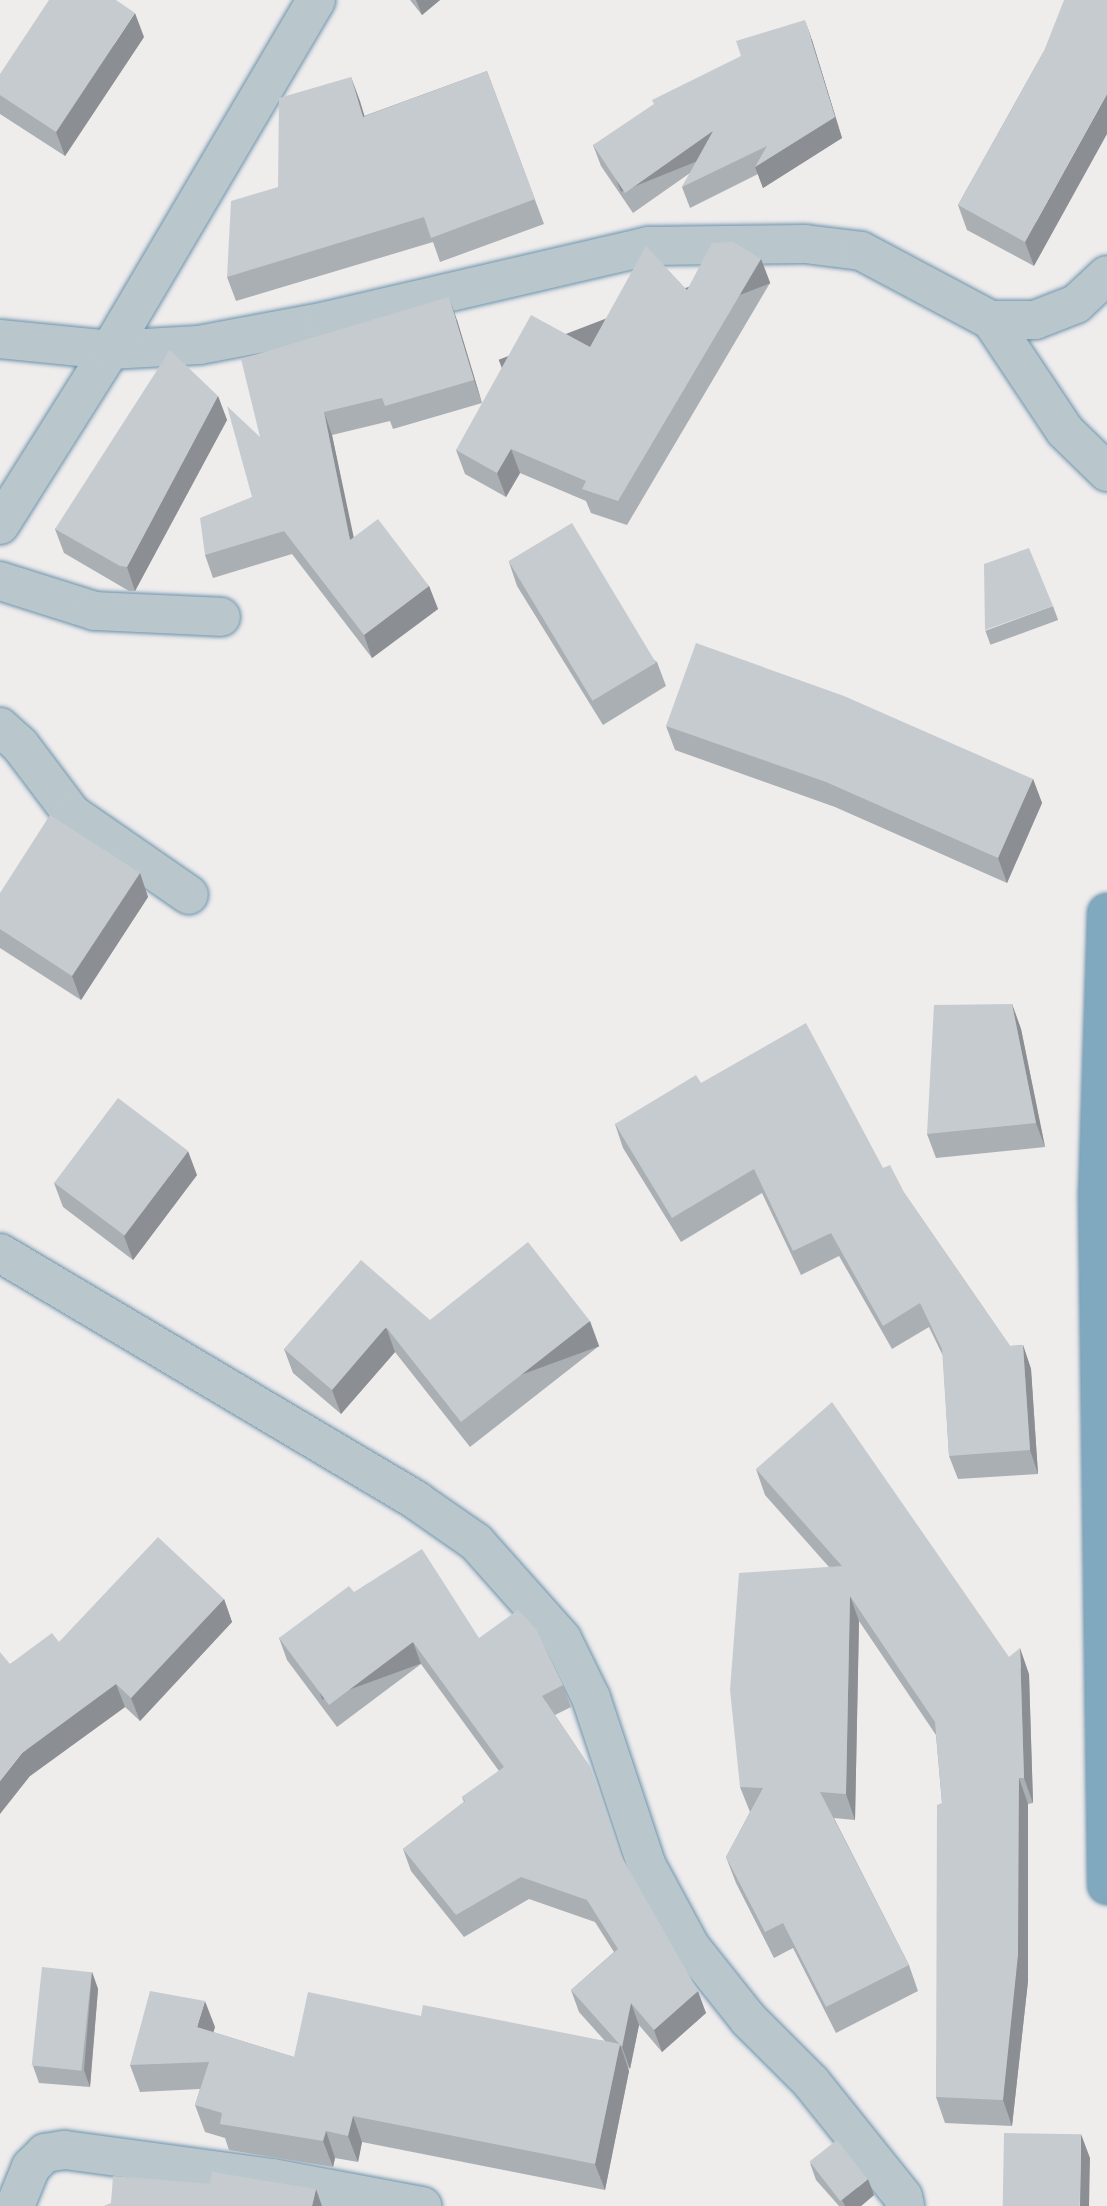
<!DOCTYPE html>
<html>
<head>
<meta charset="utf-8">
<style>
  body { margin:0 }
  #map { position:relative; width:1107px; height:2206px; overflow:hidden; background:#efecec; font-family:Signika,sans-serif }
  div>[style] { position:absolute }
  .roads { filter:drop-shadow(0 0 2px #6c93ab) drop-shadow(0 0 2px #6c93ab) }
  .minor>* { height:38px; margin:-19px; padding:0 19px; transform-origin:19px; border-radius:19px; background:#b9c7cd }
  .highway>* { height:38px; margin:-19px; padding:0 19px; transform-origin:19px; border-radius:19px; background:#80a8bf }
  .wall>* { inset:0; background:#aaafb3; transform-origin:0 0 }
  .shaded-wall>* { inset:0; background:#8b8e92; transform-origin:0 0 }
  .building>* { inset:0; background:#c6cbd0; transform-origin:0 0 }
  span { translate:-50% -50%; white-space:nowrap; text-align:center; line-height:1.15; -webkit-text-stroke:6px #fff; paint-order:stroke }
</style>
</head>
<body>
<div id="map">
  <div class="roads">
    <div class="minor">
      <div style="left:991px;top:320px;width:44px"></div>
      <div style="left:1035px;top:320px;width:44px;rotate:-21.3deg"></div>
      <div style="left:1076px;top:304px;width:42px;rotate:-43.1deg"></div>
      <div style="left:0;top:339px;width:111px;rotate:5.7deg"></div>
      <div style="left:110px;top:350px;width:89px;rotate:-3.2deg"></div>
      <div style="left:199px;top:345px;width:129px;rotate:-10.7deg"></div>
      <div style="left:326px;top:321px;width:331px;rotate:-13.1deg"></div>
      <div style="left:648px;top:246px;width:157px;rotate:-0.7deg"></div>
      <div style="left:805px;top:244px;width:56px;rotate:7.1deg"></div>
      <div style="left:861px;top:251px;width:147px;rotate:28deg"></div>
      <div style="left:991px;top:320px;width:133px;rotate:56.3deg"></div>
      <div style="left:1065px;top:431px;width:59px;rotate:44.3deg"></div>
      <div style="left:0;top:525px;width:207px;rotate:-57.8deg"></div>
      <div style="left:110px;top:350px;width:406px;rotate:-59.5deg"></div>
      <div style="left:0;top:581px;width:100px;rotate:17.5deg"></div>
      <div style="left:95px;top:611px;width:126px;rotate:2.7deg"></div>
      <div style="left:0;top:727px;width:27px;rotate:42deg"></div>
      <div style="left:20px;top:745px;width:86px;rotate:53deg"></div>
      <div style="left:72px;top:814px;width:142px;rotate:34.7deg"></div>
      <div style="left:0;top:1253px;width:485px;rotate:30.7deg"></div>
      <div style="left:417px;top:1501px;width:72px;rotate:34.8deg"></div>
      <div style="left:476px;top:1542px;width:130px;rotate:48.4deg"></div>
      <div style="left:562px;top:1639px;width:66px;rotate:63.8deg"></div>
      <div style="left:591px;top:1698px;width:177px;rotate:71.6deg"></div>
      <div style="left:647px;top:1866px;width:91px;rotate:61.7deg"></div>
      <div style="left:690px;top:1946px;width:93px;rotate:51.5deg"></div>
      <div style="left:748px;top:2019px;width:89px;rotate:45deg"></div>
      <div style="left:811px;top:2082px;width:147px;rotate:51.3deg"></div>
      <div style="left:903px;top:2197px;width:9px;rotate:77deg"></div>
      <div style="left:15px;top:2206px;width:42px;rotate:-67.7deg"></div>
      <div style="left:31px;top:2167px;width:20px;rotate:-45deg"></div>
      <div style="left:45px;top:2153px;width:20px;rotate:-9deg"></div>
      <div style="left:65px;top:2150px;width:209px;rotate:7.7deg"></div>
      <div style="left:272px;top:2178px;width:153px;rotate:10.6deg"></div>
    </div>
    <div class="highway">
      <div style="left:1107px;top:913px;width:280px;rotate:91.8deg"></div>
      <div style="left:1098px;top:1193px;width:692px;rotate:89.25deg"></div>
    </div>
  </div>
  <div class="wall">
    <div style="clip-path:polygon(410px 0,440px 0,422px 15px)"></div>
    <div style="clip-path:polygon(144px 37px,65px 156px,0 114px,0 74px)"></div>
    <div style="clip-path:polygon(812px 40px,842px 138px,763px 188px,758px 174px,690px 208px,682px 187px,690px 173px,633px 213px,601px 166px,593px 145px)"></div>
    <div style="clip-path:polygon(1044px 51px,1034px 266px,967px 230px,958px 205px)"></div>
    <div style="clip-path:polygon(487px 71px,544px 224px,440px 262px,433px 242px,236px 301px,227px 277px,278px 187px,351px 77px,364px 116px)"></div>
    <div style="clip-path:polygon(761px 259px,770px 283px,627px 525px,591px 513px,586px 501px,520px 473px,506px 497px,465px 474px,456px 450px,590px 347px,687px 290px)"></div>
    <div style="clip-path:polygon(457px 320px,482px 403px,393px 429px,390px 421px,332px 435px,353px 537px,429px 586px,438px 609px,372px 658px,292px 554px,213px 578px,205px 555px,252px 497px,260px 437px)"></div>
    <div style="clip-path:polygon(218px 396px,227px 420px,135px 591px,129px 591px,64px 553px,55px 529px)"></div>
    <div style="clip-path:polygon(509px 562px,657px 662px,666px 686px,603px 725px,517px 586px)"></div>
    <div style="left:1053px;top:606px;width:15px;height:72px;rotate:70deg"></div>
    <div style="clip-path:polygon(666px 726px,1033px 779px,1042px 803px,1007px 883px,835px 807px,675px 750px)"></div>
    <div style="clip-path:polygon(140px 873px,148px 897px,81px 1000px,0 948px,0 893px)"></div>
    <div style="clip-path:polygon(1012px 1004px,1021px 1029px,1045px 1147px,936px 1158px,927px 1134px)"></div>
    <div style="clip-path:polygon(701px 1083px,883px 1168px,905px 1194px,1010px 1346px,1023px 1345px,1031px 1369px,1038px 1474px,958px 1479px,949px 1456px,943px 1356px,929px 1327px,892px 1349px,839px 1256px,801px 1275px,762px 1193px,681px 1242px,623px 1148px,615px 1124px)"></div>
    <div style="clip-path:polygon(197px 1175px,133px 1260px,63px 1207px,54px 1183px)"></div>
    <div style="clip-path:polygon(430px 1320px,599px 1346px,470px 1447px,395px 1352px,341px 1414px,293px 1373px,284px 1349px)"></div>
    <div style="clip-path:polygon(756px 1469px,1029px 1674px,1033px 1803px,1028px 1804px,1028px 1981px,1012px 2126px,945px 2123px,936px 2097px,942px 1803px,936px 1735px,859px 1621px,855px 1820px,834px 1818px,909px 1965px,918px 1991px,836px 2033px,793px 1948px,774px 1958px,736px 1883px,726px 1857px,750px 1812px,740px 1787px,829px 1567px,765px 1495px)"></div>
    <div style="clip-path:polygon(354px 1592px,479px 1638px,563px 1685px,571px 1707px,555px 1715px,590px 1767px,621px 1857px,706px 2013px,662px 2052px,639px 2025px,630px 2069px,628px 2067px,629px 2071px,605px 2190px,362px 2142px,358px 2162px,335px 2158px,333px 2167px,229px 2150px,225px 2138px,205px 2132px,195px 2105px,200px 2089px,140px 2092px,130px 2065px,215px 2027px,213px 2032px,294px 2057px,421px 2016px,605px 2041px,579px 2012px,571px 1990px,614px 1952px,595px 1922px,529px 1899px,464px 1937px,411px 1871px,403px 1849px,464px 1802px,462px 1797px,499px 1771px,421px 1664px,337px 1727px,287px 1660px,279px 1638px)"></div>
    <div style="clip-path:polygon(224px 1599px,232px 1622px,140px 1721px,125px 1707px,30px 1776px,10px 1664px,59px 1642px)"></div>
    <div style="clip-path:polygon(92px 1972px,98px 1989px,90px 2087px,39px 2083px,33px 2066px)"></div>
    <div style="clip-path:polygon(810px 2163px,874px 2195px,861px 2206px,839px 2206px,816px 2180px)"></div>
  </div>
  <div class="shaded-wall">
    <div style="clip-path:polygon(416px 0,440px 0,422px 15px)"></div>
    <div style="clip-path:polygon(135px 13px,144px 37px,65px 156px,56px 132px)"></div>
    <div style="clip-path:polygon(805px 20px,812px 40px,842px 138px,763px 188px,755px 167px,835px 117px)"></div>
    <div style="clip-path:polygon(351px 77px,360px 101px,372px 141px,363px 117px)"></div>
    <div style="clip-path:polygon(1107px 94px,1107px 134px,1034px 266px,1025px 242px)"></div>
    <div style="left:713px;top:131px;width:22px;height:108px;rotate:68deg"></div>
    <div style="left:761px;top:259px;width:26px;height:281px;rotate:69deg"></div>
    <div style="clip-path:polygon(449px 297px,457px 320px,482px 403px,474px 380px)"></div>
    <div style="clip-path:polygon(218px 396px,227px 420px,135px 591px,127px 567px)"></div>
    <div style="clip-path:polygon(324px 412px,332px 435px,359px 562px,350px 540px)"></div>
    <div style="clip-path:polygon(511px 449px,520px 473px,506px 497px,497px 473px)"></div>
    <div style="clip-path:polygon(429px 586px,438px 609px,372px 658px,364px 635px)"></div>
    <div style="clip-path:polygon(1033px 779px,1042px 803px,1007px 883px,998px 858px)"></div>
    <div style="clip-path:polygon(140px 873px,148px 897px,81px 1000px,72px 976px)"></div>
    <div style="clip-path:polygon(1012px 1004px,1021px 1029px,1045px 1147px,1036px 1123px)"></div>
    <div style="clip-path:polygon(188px 1151px,197px 1175px,133px 1260px,124px 1236px)"></div>
    <div style="left:590px;top:1321px;width:27px;height:164px;rotate:70deg"></div>
    <div style="clip-path:polygon(386px 1327px,395px 1352px,341px 1414px,332px 1390px)"></div>
    <div style="clip-path:polygon(1023px 1345px,1031px 1369px,1038px 1474px,1030px 1450px)"></div>
    <div style="clip-path:polygon(850px 1596px,859px 1621px,855px 1820px,846px 1794px)"></div>
    <div style="clip-path:polygon(224px 1599px,232px 1622px,140px 1721px,131px 1698px)"></div>
    <div style="left:413px;top:1642px;width:23px;height:105px;rotate:70deg"></div>
    <div style="clip-path:polygon(1020px 1648px,1029px 1674px,1033px 1803px,1024px 1778px)"></div>
    <div style="clip-path:polygon(116px 1684px,125px 1707px,30px 1776px,0 1814px,0 1781px,22px 1753px)"></div>
    <div style="clip-path:polygon(1019px 1778px,1028px 1804px,1028px 1981px,1012px 2126px,1003px 2100px)"></div>
    <div style="clip-path:polygon(92px 1972px,98px 1989px,90px 2087px,84px 2070px)"></div>
    <div style="clip-path:polygon(698px 1991px,706px 2013px,662px 2052px,654px 2030px)"></div>
    <div style="clip-path:polygon(205px 2001px,215px 2027px,207px 2054px,197px 2027px)"></div>
    <div style="clip-path:polygon(631px 2003px,639px 2025px,630px 2069px,622px 2047px)"></div>
    <div style="clip-path:polygon(620px 2044px,629px 2071px,605px 2190px,595px 2164px)"></div>
    <div style="clip-path:polygon(353px 2116px,362px 2142px,358px 2162px,348px 2136px)"></div>
    <div style="clip-path:polygon(326px 2131px,335px 2158px,333px 2167px,323px 2141px)"></div>
    <div style="clip-path:polygon(1081px 2134px,1090px 2158px,1089px 2206px,1080px 2206px)"></div>
    <div style="clip-path:polygon(868px 2179px,874px 2195px,861px 2206px,845px 2206px,842px 2200px)"></div>
    <div style="clip-path:polygon(316px 2189px,322px 2206px,312px 2206px)"></div>
  </div>
  <div class="building">
    <div style="clip-path:polygon(49px 0,116px 0,135px 13px,56px 132px,0 95px,0 74px)"></div>
    <div style="clip-path:polygon(1064px 0,1107px 0,1107px 94px,1025px 242px,958px 205px,1044px 51px)"></div>
    <div style="clip-path:polygon(805px 20px,835px 117px,755px 167px,767px 146px,682px 187px,713px 131px,625px 193px,593px 145px,654px 104px,652px 100px,741px 56px,736px 41px)"></div>
    <div style="clip-path:polygon(487px 71px,535px 199px,431px 238px,424px 217px,227px 277px,231px 201px,278px 187px,279px 98px,351px 77px,363px 117px)"></div>
    <div style="clip-path:polygon(733px 242px,761px 259px,618px 501px,582px 489px,586px 481px,511px 449px,497px 473px,456px 450px,531px 315px,590px 347px,646px 246px,687px 290px,712px 243px)"></div>
    <div style="clip-path:polygon(449px 297px,474px 380px,385px 406px,382px 398px,324px 412px,350px 540px,378px 519px,429px 586px,364px 635px,284px 531px,205px 555px,200px 518px,252px 497px,227px 406px,260px 437px,241px 359px)"></div>
    <div style="clip-path:polygon(170px 350px,218px 396px,127px 567px,120px 566px,55px 529px)"></div>
    <div style="left:572px;top:523px;width:163px;height:74px;rotate:59deg"></div>
    <div style="clip-path:polygon(1029px 548px,1053px 606px,985px 630px,984px 564px)"></div>
    <div style="clip-path:polygon(696px 643px,844px 696px,1033px 779px,998px 858px,826px 782px,666px 726px)"></div>
    <div style="clip-path:polygon(50px 815px,140px 873px,72px 976px,0 929px,0 893px)"></div>
    <div style="clip-path:polygon(1012px 1004px,1036px 1123px,927px 1134px,934px 1005px)"></div>
    <div style="clip-path:polygon(806px 1023px,883px 1168px,890px 1165px,905px 1194px,1010px 1346px,1023px 1345px,1030px 1450px,949px 1456px,942px 1349px,920px 1303px,883px 1326px,831px 1233px,793px 1251px,754px 1169px,672px 1218px,615px 1124px,696px 1075px,701px 1083px)"></div>
    <div style="left:118px;top:1098px;width:88px;height:106px;rotate:37deg"></div>
    <div style="clip-path:polygon(528px 1242px,590px 1321px,461px 1422px,386px 1327px,332px 1390px,284px 1349px,361px 1260px,430px 1320px)"></div>
    <div style="clip-path:polygon(832px 1402px,1009px 1657px,1020px 1648px,1024px 1778px,1019px 1778px,1018px 1955px,1003px 2100px,936px 2097px,937px 1805px,942px 1803px,935px 1722px,850px 1596px,846px 1794px,820px 1792px,909px 1965px,826px 2007px,783px 1923px,765px 1932px,726px 1857px,763px 1788px,740px 1787px,730px 1690px,739px 1573px,842px 1566px,756px 1469px)"></div>
    <div style="clip-path:polygon(158px 1537px,224px 1599px,131px 1698px,116px 1684px,22px 1753px,0 1781px,0 1652px,10px 1664px,52px 1633px,59px 1642px)"></div>
    <div style="clip-path:polygon(422px 1549px,479px 1638px,518px 1610px,536px 1629px,563px 1685px,542px 1696px,590px 1767px,620px 1854px,698px 1991px,654px 2030px,631px 2003px,622px 2047px,571px 1990px,618px 1949px,587px 1900px,521px 1877px,456px 1915px,403px 1849px,465px 1801px,462px 1797px,504px 1767px,413px 1642px,329px 1705px,279px 1638px,349px 1586px,354px 1592px)"></div>
    <div style="left:42px;top:1967px;width:50px;height:99px;rotate:6deg"></div>
    <div style="clip-path:polygon(150px 1991px,205px 2001px,197px 2027px,294px 2057px,308px 1992px,421px 2016px,423px 2005px,620px 2044px,595px 2164px,353px 2116px,348px 2136px,326px 2131px,323px 2141px,220px 2124px,222px 2113px,195px 2105px,209px 2062px,130px 2065px)"></div>
    <div style="left:1004px;top:2133px;width:77px;height:73px;rotate:1deg"></div>
    <div style="left:837px;top:2140px;width:50px;height:35px;rotate:52deg"></div>
    <div style="clip-path:polygon(212px 2172px,316px 2189px,312px 2206px,104px 2206px,111px 2203px,113px 2176px,210px 2184px)"></div>
  </div>
</div>
</body>
</html>
